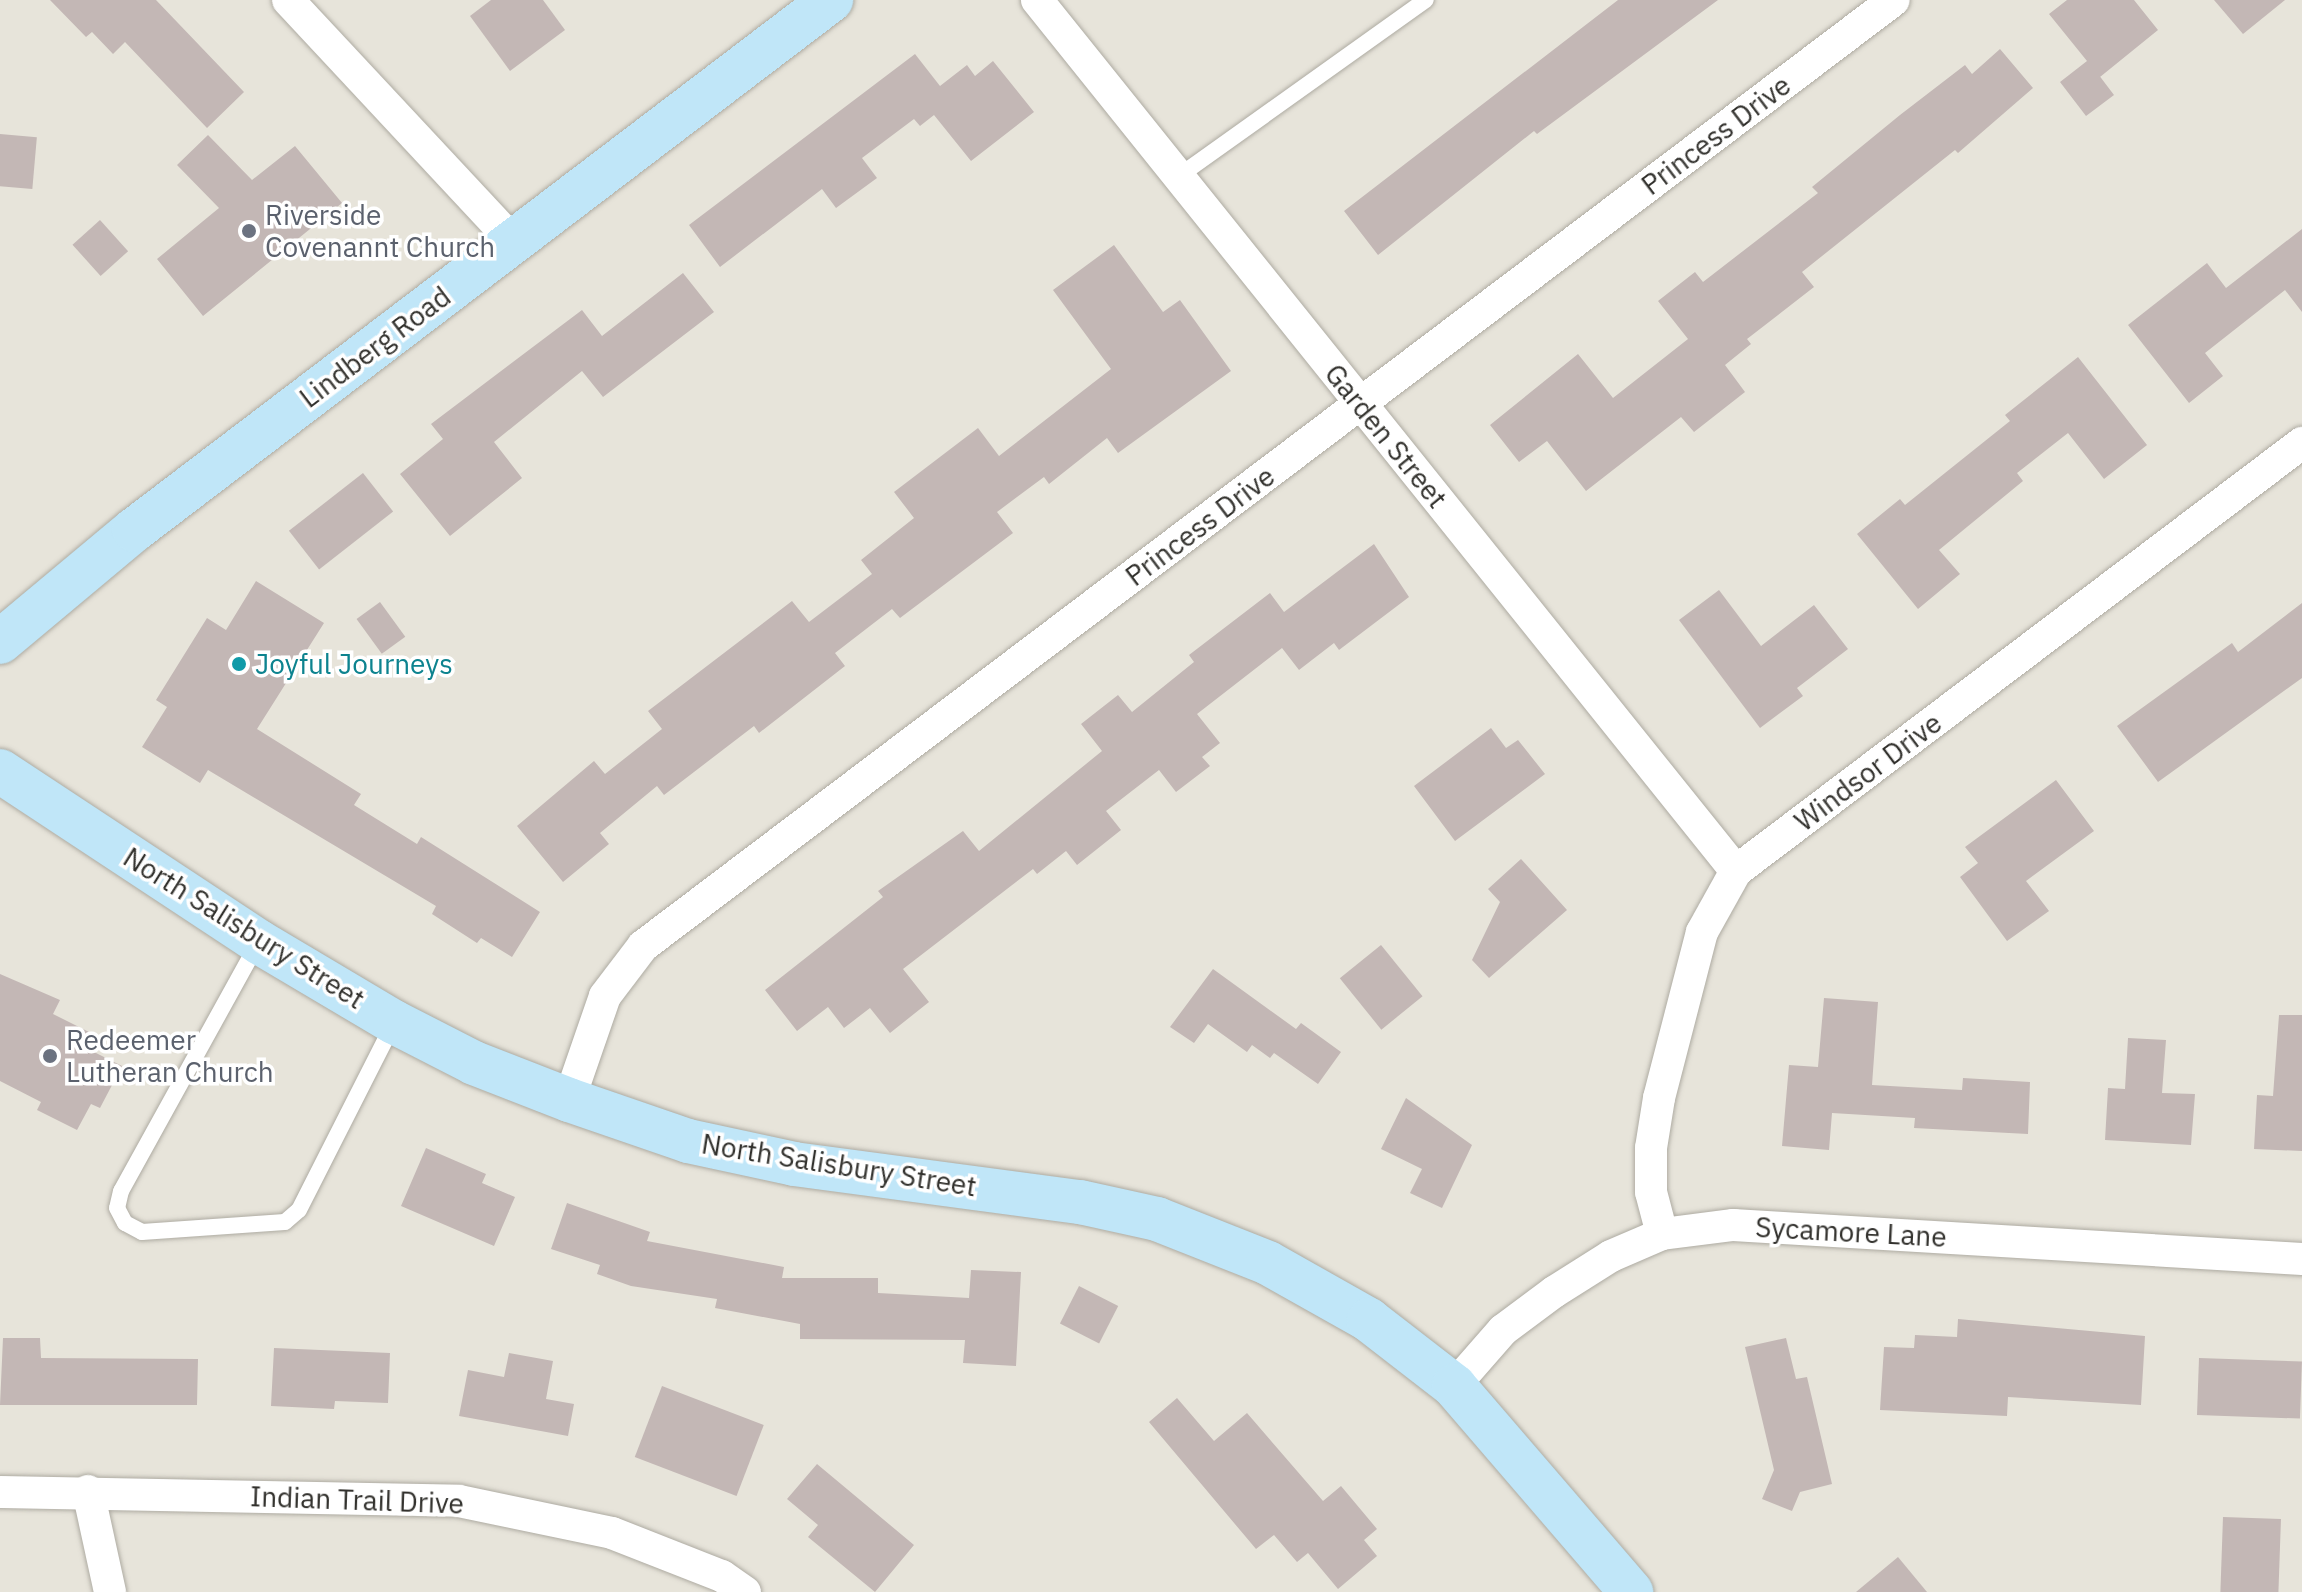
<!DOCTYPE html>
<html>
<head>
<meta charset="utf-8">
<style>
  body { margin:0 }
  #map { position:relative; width:2302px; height:1592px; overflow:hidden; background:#e7e4da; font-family:"IBM Plex Sans",sans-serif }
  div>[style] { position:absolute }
  .building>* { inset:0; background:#c3b7b5; transform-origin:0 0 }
  .roads { filter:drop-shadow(0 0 2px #aeaba2) drop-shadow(0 0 2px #aeaba2) }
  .lane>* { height:16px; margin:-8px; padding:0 8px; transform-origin:8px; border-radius:8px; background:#fff }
  .street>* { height:32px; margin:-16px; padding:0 16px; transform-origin:16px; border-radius:16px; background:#fff }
  .secondary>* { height:44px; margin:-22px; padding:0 22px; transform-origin:22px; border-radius:22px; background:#c0e6f8 }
  .dots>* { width:22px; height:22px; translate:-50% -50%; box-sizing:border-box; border:4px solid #fff; border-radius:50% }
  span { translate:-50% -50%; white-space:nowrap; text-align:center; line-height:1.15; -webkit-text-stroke:7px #fff; paint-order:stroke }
  .street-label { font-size:28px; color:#32312d }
  .worship-label { font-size:28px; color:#5b616d }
  .left { translate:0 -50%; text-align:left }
  .culture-label { font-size:28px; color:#0d838f }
</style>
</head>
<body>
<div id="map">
  <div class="building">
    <div style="clip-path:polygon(50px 0,156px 0,244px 92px,207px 128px,125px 42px,113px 54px,92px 32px,86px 37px)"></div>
    <div style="clip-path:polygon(491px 0,543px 0,565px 30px,510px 71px,470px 16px)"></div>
    <div style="clip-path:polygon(1618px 0,1718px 0,1537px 134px,1534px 131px,1378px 255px,1344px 211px)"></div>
    <div style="clip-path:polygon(2067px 0,2134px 0,2158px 30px,2100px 77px,2092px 66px,2114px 95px,2086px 116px,2060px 82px,2087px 61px,2049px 14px)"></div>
    <div style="clip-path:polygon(2214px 0,2285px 0,2243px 34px)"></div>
    <div style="clip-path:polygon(2000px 49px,2033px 88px,1958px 153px,1955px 150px,1802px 272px,1814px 287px,1747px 339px,1751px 344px,1725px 365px,1745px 392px,1694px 432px,1681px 417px,1586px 491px,1547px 441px,1519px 462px,1490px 425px,1578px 354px,1613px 398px,1688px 339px,1658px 301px,1695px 272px,1703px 282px,1818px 193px,1812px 187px,1900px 115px,1965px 65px,1972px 74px)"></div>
    <div style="clip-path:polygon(915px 54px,940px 86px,967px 65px,975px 76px,993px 61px,1034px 112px,971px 161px,934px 115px,920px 126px,914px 119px,862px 158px,877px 178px,836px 208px,822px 189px,720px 267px,689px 225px)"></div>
    <div style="left:0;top:134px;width:37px;height:52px;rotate:5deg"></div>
    <div style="clip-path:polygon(208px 135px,252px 180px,295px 146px,342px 203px,203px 316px,157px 259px,219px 208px,177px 165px)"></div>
    <div style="left:100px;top:220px;width:42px;height:37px;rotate:48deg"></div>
    <div style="clip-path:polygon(2302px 229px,2302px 312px,2285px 290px,2205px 353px,2223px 376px,2189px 403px,2128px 325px,2207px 263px,2226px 288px)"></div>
    <div style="clip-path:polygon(1114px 245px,1163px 312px,1180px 300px,1231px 371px,1118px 453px,1107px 438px,1049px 484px,1044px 477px,997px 512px,1013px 533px,900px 618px,892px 609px,835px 653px,845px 666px,759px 733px,754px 726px,664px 795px,657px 786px,600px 833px,609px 844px,563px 882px,517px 826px,594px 761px,605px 774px,662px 729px,648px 711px,792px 601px,809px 622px,872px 574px,861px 560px,914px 518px,894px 492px,978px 428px,999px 456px,1111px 369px,1053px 290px)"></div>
    <div style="clip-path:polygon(683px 273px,714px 312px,603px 397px,582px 371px,494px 442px,522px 478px,450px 536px,400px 474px,443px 439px,431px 424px,582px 310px,602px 336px)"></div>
    <div style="clip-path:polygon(2078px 357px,2147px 445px,2104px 479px,2068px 433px,2017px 473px,2023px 481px,1939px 550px,1960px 574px,1918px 609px,1857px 534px,1900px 499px,1905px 505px,2010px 421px,2005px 415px)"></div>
    <div style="left:363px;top:473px;width:49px;height:94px;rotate:52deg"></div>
    <div style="clip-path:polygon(1374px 544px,1409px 597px,1339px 650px,1334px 643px,1299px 670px,1282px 648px,1197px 714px,1220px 743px,1202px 757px,1210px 766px,1176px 792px,1159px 770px,1106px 811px,1121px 830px,1077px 865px,1066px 851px,1037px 874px,1033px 869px,903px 969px,929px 1002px,890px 1033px,870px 1008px,844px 1028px,828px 1007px,797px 1031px,765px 990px,883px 897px,878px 891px,963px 831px,979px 851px,1102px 751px,1081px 724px,1118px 695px,1132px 712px,1194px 662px,1189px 655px,1270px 593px,1284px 612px)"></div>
    <div style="clip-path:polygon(256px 581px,324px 623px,257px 729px,361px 794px,354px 805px,417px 844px,421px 837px,540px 912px,512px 957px,481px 938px,477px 943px,432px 914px,436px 906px,208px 770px,200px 783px,142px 747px,167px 707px,156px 700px,207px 618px,226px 630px)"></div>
    <div style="clip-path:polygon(1719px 590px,1761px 646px,1814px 605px,1848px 649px,1797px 688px,1803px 696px,1760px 728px,1679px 620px)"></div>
    <div style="left:380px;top:602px;width:43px;height:29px;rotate:54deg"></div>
    <div style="clip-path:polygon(2302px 603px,2302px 678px,2158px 782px,2117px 726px,2232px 643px,2238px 652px)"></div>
    <div style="clip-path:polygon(1491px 728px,1506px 748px,1518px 740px,1545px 774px,1455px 841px,1414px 786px)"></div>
    <div style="clip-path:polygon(2056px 780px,2094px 831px,2026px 881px,2049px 911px,2007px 941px,1960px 877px,1978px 863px,1965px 847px)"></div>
    <div style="clip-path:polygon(1521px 859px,1567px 910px,1489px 978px,1472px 960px,1500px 902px,1488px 889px)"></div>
    <div style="left:1381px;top:945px;width:66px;height:53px;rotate:51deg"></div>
    <div style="clip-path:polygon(1213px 969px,1296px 1029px,1301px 1023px,1341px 1052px,1318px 1084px,1274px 1053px,1270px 1058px,1252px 1045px,1247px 1052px,1208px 1024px,1194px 1043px,1170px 1027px)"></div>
    <div style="clip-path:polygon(0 974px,60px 1000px,53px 1014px,93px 1034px,86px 1048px,122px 1066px,100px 1108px,91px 1104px,77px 1130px,37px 1110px,41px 1102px,0 1081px)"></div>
    <div style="clip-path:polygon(1824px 998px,1878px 1002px,1872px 1085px,1962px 1090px,1963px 1078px,2030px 1082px,2028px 1134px,1914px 1128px,1915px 1118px,1832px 1113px,1829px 1150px,1782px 1146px,1789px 1065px,1818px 1067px)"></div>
    <div style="clip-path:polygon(2279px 1015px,2302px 1015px,2302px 1151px,2254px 1149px,2257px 1095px,2273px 1096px)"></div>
    <div style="clip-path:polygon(2128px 1038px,2166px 1040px,2162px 1093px,2195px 1094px,2191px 1145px,2105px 1140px,2108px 1088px,2125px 1089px)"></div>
    <div style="clip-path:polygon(1406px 1098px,1472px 1145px,1442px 1208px,1410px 1193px,1422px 1169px,1381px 1149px)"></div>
    <div style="clip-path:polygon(426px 1148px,486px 1174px,482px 1183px,515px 1197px,494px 1246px,401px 1206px)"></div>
    <div style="clip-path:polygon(567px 1203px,650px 1232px,647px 1241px,784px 1267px,782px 1278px,878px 1278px,878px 1293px,969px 1298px,971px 1270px,1021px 1272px,1016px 1366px,963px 1363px,965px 1340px,800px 1339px,800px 1324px,715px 1308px,717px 1299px,631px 1286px,597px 1274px,600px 1265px,551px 1249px)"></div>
    <div style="left:1079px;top:1286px;width:44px;height:42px;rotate:27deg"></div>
    <div style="clip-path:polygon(1958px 1319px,2145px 1336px,2141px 1405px,2008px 1397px,2007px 1416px,1880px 1410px,1884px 1347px,1914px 1348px,1915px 1335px,1957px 1337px)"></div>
    <div style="clip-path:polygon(3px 1338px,40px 1338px,41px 1358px,198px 1359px,197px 1405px,0 1405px)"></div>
    <div style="clip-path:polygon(1786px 1338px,1796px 1379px,1807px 1377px,1832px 1484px,1800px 1492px,1792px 1511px,1762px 1499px,1774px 1470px,1745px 1347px)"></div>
    <div style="clip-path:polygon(274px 1348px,390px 1353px,388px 1403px,335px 1401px,334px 1409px,271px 1406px)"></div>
    <div style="clip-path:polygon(509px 1353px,553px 1361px,546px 1399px,574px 1404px,568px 1436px,459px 1416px,468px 1370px,504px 1377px)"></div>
    <div style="left:2199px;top:1358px;width:103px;height:57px;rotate:2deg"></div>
    <div style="left:662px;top:1386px;width:109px;height:76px;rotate:21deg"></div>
    <div style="clip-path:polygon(1177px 1398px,1214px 1441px,1247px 1413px,1323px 1501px,1341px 1486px,1377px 1529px,1364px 1540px,1377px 1556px,1338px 1589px,1308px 1553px,1297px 1562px,1274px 1535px,1256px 1549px,1149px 1422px)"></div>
    <div style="clip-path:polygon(817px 1464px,914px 1545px,875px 1592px,808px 1537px,818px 1525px,787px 1499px)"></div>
    <div style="left:2223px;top:1517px;width:58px;height:75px;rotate:2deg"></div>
    <div style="clip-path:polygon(1898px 1557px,1927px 1592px,1856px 1592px)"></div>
  </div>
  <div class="roads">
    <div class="lane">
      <div style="left:1179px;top:176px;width:303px;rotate:-35.5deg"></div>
      <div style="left:258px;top:943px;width:283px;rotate:118.9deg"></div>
      <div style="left:121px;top:1191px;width:17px;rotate:103deg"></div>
      <div style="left:117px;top:1208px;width:17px;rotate:62deg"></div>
      <div style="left:125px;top:1223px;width:19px;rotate:28deg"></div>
      <div style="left:142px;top:1232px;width:143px;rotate:-4deg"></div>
      <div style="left:285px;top:1222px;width:18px;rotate:-41deg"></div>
      <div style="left:299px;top:1210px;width:210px;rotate:-63.1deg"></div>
    </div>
    <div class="street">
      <div style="left:288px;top:0;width:331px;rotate:47deg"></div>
      <div style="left:1037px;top:0;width:1117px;rotate:51.25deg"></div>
      <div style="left:569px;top:1100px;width:110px;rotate:-70.9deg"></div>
      <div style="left:605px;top:996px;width:63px;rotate:-52.8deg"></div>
      <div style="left:643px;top:946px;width:1568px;rotate:-37.1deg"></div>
      <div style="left:1662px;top:1234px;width:43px;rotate:-104.7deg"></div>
      <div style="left:1651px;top:1192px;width:44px;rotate:-90deg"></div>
      <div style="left:1651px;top:1148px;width:51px;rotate:-80.9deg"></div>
      <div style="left:1659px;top:1098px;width:171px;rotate:-75.5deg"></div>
      <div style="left:1702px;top:932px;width:70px;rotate:-60.9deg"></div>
      <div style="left:1736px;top:871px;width:710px;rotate:-37.1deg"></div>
      <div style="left:1454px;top:1386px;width:74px;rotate:-48.8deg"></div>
      <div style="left:1503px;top:1330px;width:64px;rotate:-36.7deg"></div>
      <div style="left:1554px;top:1292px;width:67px;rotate:-32.3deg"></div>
      <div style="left:1611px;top:1256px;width:56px;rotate:-23.3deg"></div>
      <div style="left:1662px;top:1234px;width:72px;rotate:-7.2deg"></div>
      <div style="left:1733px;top:1225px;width:570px;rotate:3.42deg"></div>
      <div style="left:88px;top:1491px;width:103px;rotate:77.7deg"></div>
      <div style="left:0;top:1492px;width:459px;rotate:1.1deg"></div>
      <div style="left:459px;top:1501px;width:156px;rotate:11.8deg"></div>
      <div style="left:612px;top:1533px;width:118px;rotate:21.4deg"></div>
      <div style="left:722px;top:1576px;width:28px;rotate:35deg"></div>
    </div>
    <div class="secondary">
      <div style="left:0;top:642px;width:175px;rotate:-39.9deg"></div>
      <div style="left:134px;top:530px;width:876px;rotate:-37.25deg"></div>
      <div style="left:0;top:771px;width:310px;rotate:33.4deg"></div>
      <div style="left:259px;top:942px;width:157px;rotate:30.7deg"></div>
      <div style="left:394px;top:1022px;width:90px;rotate:27.1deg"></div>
      <div style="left:474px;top:1063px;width:102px;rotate:21.3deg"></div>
      <div style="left:569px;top:1100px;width:126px;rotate:19deg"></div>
      <div style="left:688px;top:1141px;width:108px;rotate:12.2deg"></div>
      <div style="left:794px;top:1164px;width:289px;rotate:7.6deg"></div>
      <div style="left:1080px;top:1202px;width:79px;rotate:12.4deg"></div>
      <div style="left:1157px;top:1219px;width:119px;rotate:21.6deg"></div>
      <div style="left:1268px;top:1263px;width:116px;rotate:29.4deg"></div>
      <div style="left:1369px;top:1320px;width:108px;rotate:37.8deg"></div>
      <div style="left:1454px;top:1386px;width:272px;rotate:49.3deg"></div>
    </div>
  </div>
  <div class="dots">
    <div style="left:249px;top:231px;background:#6b7280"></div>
    <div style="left:239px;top:664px;background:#0f9aa8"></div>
    <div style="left:50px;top:1056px;background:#6b7280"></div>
  </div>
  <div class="street-label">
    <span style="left:1716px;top:135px;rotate:-37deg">Princess Drive</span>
    <span style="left:375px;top:347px;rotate:-37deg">Lindberg Road</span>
    <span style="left:1386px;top:436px;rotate:51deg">Garden Street</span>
    <span style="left:1200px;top:526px;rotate:-37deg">Princess Drive</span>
    <span style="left:1868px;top:772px;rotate:-37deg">Windsor Drive</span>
    <span style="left:244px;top:928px;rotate:32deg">North Salisbury Street</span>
    <span style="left:839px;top:1165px;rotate:9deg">North Salisbury Street</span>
    <span style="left:1851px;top:1232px;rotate:3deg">Sycamore Lane</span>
    <span style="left:357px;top:1500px;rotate:2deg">Indian Trail Drive</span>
  </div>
  <div class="worship-label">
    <span class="left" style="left:265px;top:231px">Riverside<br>Covenannt Church</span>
    <span class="left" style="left:66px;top:1056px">Redeemer<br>Lutheran Church</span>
  </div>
  <div class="culture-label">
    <span class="left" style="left:255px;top:664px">Joyful Journeys</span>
  </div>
</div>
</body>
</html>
